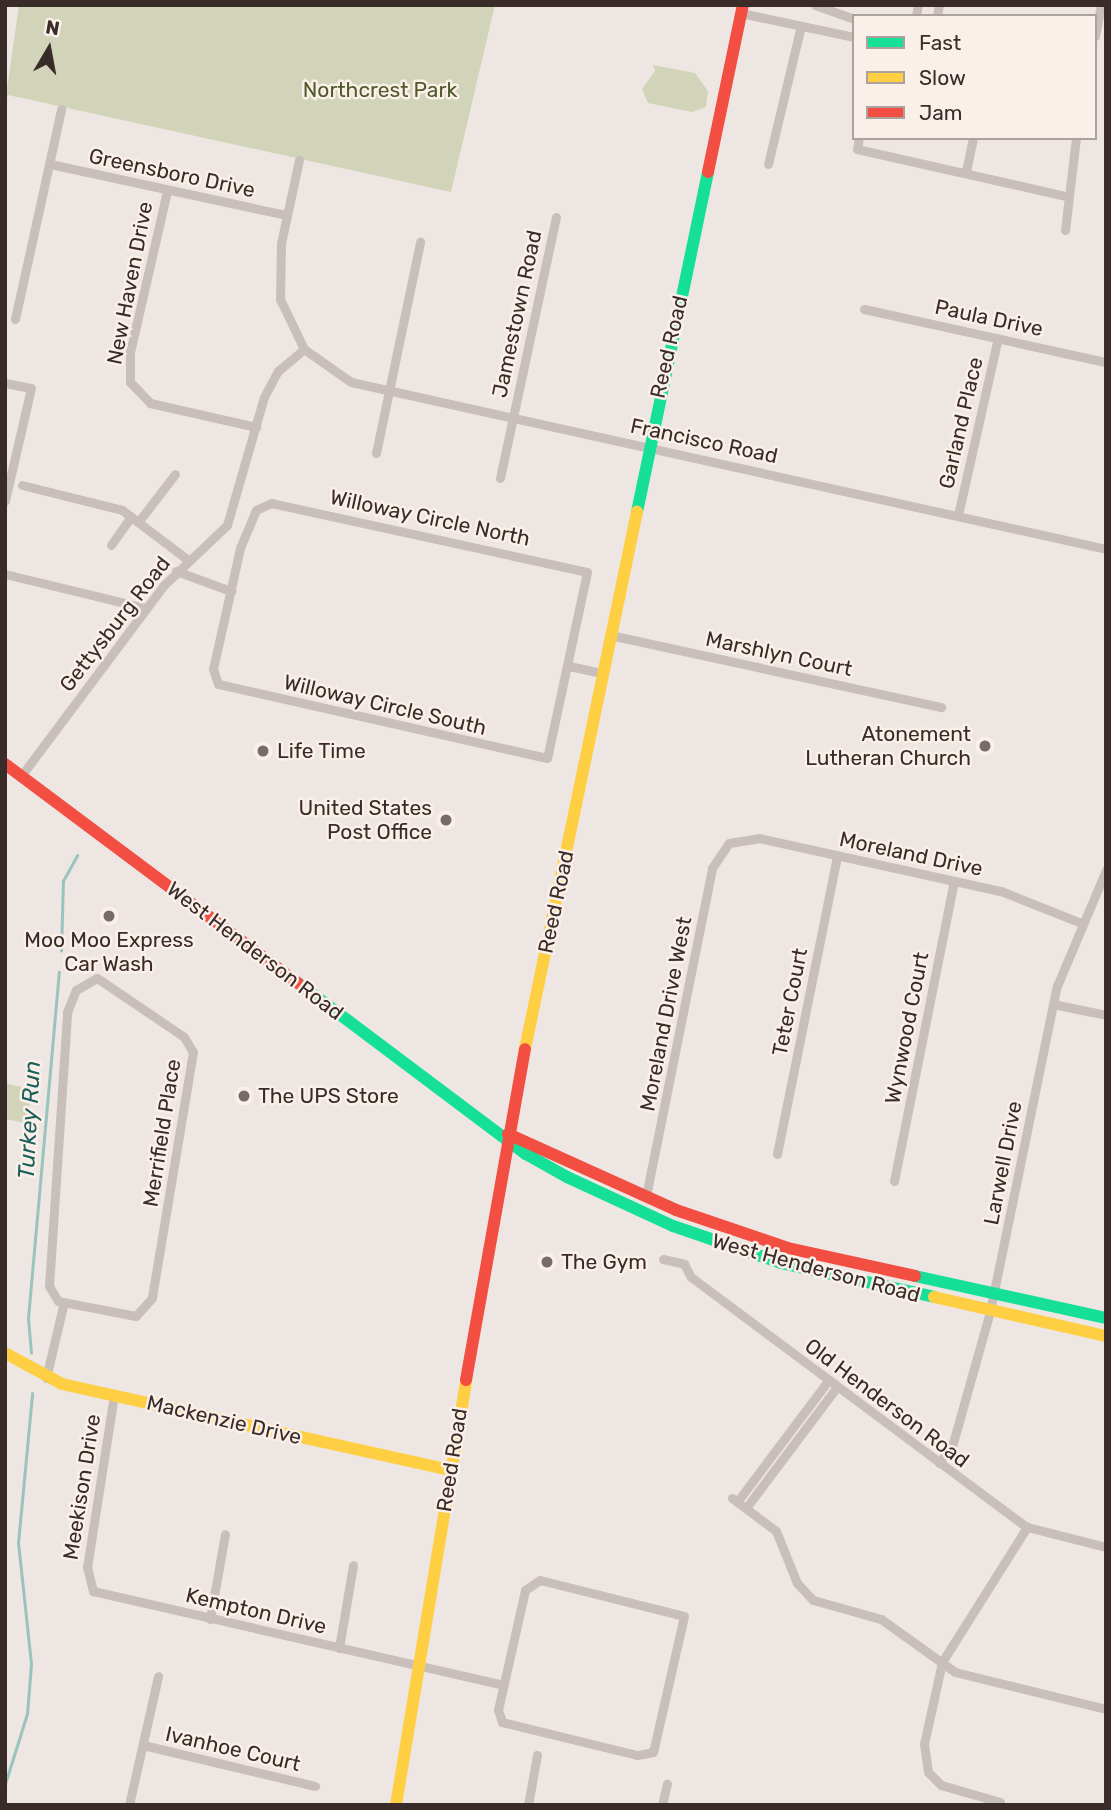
<!DOCTYPE html>
<html>
<head>
<meta charset="utf-8">
<style>
  body { margin:0 }
  #map { position:relative; width:1111px; height:1810px; overflow:hidden; background:#eee6e2; font-family:Rubik,sans-serif }
  div>[style] { position:absolute }
  .green>* { inset:0; background:#d2d4ba }
  .stream>* { height:2.5px; margin:-1.25px; padding:0 1.25px; transform-origin:1.25px; border-radius:1.25px; background:#9bc3be }
  .street>* { height:9px; margin:-4.5px; padding:0 4.5px; transform-origin:4.5px; border-radius:4.5px; background:#c8bfba }
  .fast>* { height:12px; margin:-6px; padding:0 6px; transform-origin:6px; border-radius:6px; background:#16e098 }
  .slow>* { height:12px; margin:-6px; padding:0 6px; transform-origin:6px; border-radius:6px; background:#ffcf43 }
  .jam>* { height:12px; margin:-6px; padding:0 6px; transform-origin:6px; border-radius:6px; background:#f24e42 }
  .dots>* { width:19px; height:19px; translate:-50% -50%; box-sizing:border-box; border:4px solid #fbf0e9; border-radius:50% }
  span { translate:-50% -50%; white-space:nowrap; text-align:center; line-height:1.15; -webkit-text-stroke:5px #fbf0e9; paint-order:stroke }
  .park-label { font-size:21px; color:#4f5a29 }
  .street-label { font-size:21px; color:#392b28 }
  .poi-label { font-size:21px; color:#392b28 }
  .right { translate:-100% -50%; text-align:right }
  .left { translate:0 -50%; text-align:left }
  .water-label { font-size:23px; color:#195f5a; font-style:italic }
  .frame { position:absolute; inset:0; border:7px solid #392b28; pointer-events:none }
  .legend { position:absolute; left:852px; top:14px; width:245px; height:126px; box-sizing:border-box; background:#fbf0e9; border:2px solid #ada19c; margin:0; padding:9px 12px; list-style:none; font-size:21px; color:#392b28 }
  .legend li { display:flex; align-items:center; gap:14px; height:35px }
  .legend b { width:35px; border:2px solid #ada19c }
  .north { position:absolute; left:14px; top:14px; width:70px; height:70px; -webkit-text-stroke:5px #fbf0e9; paint-order:stroke; rotate:10deg; font-size:19px; font-weight:700; line-height:28px; text-align:center; color:#392b28 }
  .north::after { content:''; display:block; margin:auto; width:24px; height:32px; background:#392b28; clip-path:polygon(50% 0,100% 100%,50% 72%,0 100%) }
</style>
</head>
<body>
<div id="map">
  <div class="green">
    <div style="clip-path:polygon(19px 5px,495px 5px,451px 192px,8px 95px,5px 103px)"></div>
    <div style="clip-path:polygon(653px 65px,695px 73px,708px 91px,706px 107px,692px 112px,648px 103px,642px 89px,655px 71px)"></div>
    <div style="clip-path:polygon(5px 1083px,33px 1090px,25px 1123px,5px 1119px)"></div>
  </div>
  <div class="stream">
    <div style="left:61px;top:951px;width:70px;rotate:-88.4deg"></div>
    <div style="left:63px;top:881px;width:29px;rotate:-61deg"></div>
    <div style="left:31px;top:1353px;width:35px;rotate:-95deg"></div>
    <div style="left:28px;top:1318px;width:347px;rotate:-84.9deg"></div>
    <div style="left:5px;top:1784px;width:73px;rotate:-72.6deg"></div>
    <div style="left:27px;top:1714px;width:50px;rotate:-85.4deg"></div>
    <div style="left:31px;top:1664px;width:122px;rotate:-96.1deg"></div>
    <div style="left:18px;top:1543px;width:150px;rotate:-84.6deg"></div>
  </div>
  <div class="street">
    <div style="left:815px;top:5px;width:41px;rotate:19.7deg"></div>
    <div style="left:741px;top:13px;width:116px;rotate:12deg"></div>
    <div style="left:916px;top:16px;width:11px;rotate:-80deg"></div>
    <div style="left:937px;top:16px;width:11px;rotate:-80deg"></div>
    <div style="left:1095px;top:36px;width:32px;rotate:-79deg"></div>
    <div style="left:859px;top:138px;width:11px;rotate:100deg"></div>
    <div style="left:857px;top:149px;width:213px;rotate:12.7deg"></div>
    <div style="left:299px;top:160px;width:85px;rotate:102.2deg"></div>
    <div style="left:281px;top:243px;width:56px;rotate:91deg"></div>
    <div style="left:280px;top:299px;width:55px;rotate:64.4deg"></div>
    <div style="left:304px;top:349px;width:57px;rotate:35.1deg"></div>
    <div style="left:351px;top:382px;width:773px;rotate:12.47deg"></div>
    <div style="left:50px;top:164px;width:241px;rotate:12.2deg"></div>
    <div style="left:768px;top:164px;width:142px;rotate:-76.6deg"></div>
    <div style="left:966px;top:171px;width:34px;rotate:-78deg"></div>
    <div style="left:167px;top:191px;width:165px;rotate:102.9deg"></div>
    <div style="left:130px;top:352px;width:30px;rotate:90deg"></div>
    <div style="left:130px;top:382px;width:29px;rotate:46deg"></div>
    <div style="left:150px;top:403px;width:109px;rotate:12.8deg"></div>
    <div style="left:1065px;top:230px;width:93px;rotate:-83.2deg"></div>
    <div style="left:864px;top:309px;width:248px;rotate:12.4deg"></div>
    <div style="left:15px;top:319px;width:215px;rotate:-77.6deg"></div>
    <div style="left:5px;top:383px;width:26px;rotate:11deg"></div>
    <div style="left:31px;top:388px;width:116px;rotate:103deg"></div>
    <div style="left:376px;top:453px;width:216px;rotate:-78.2deg"></div>
    <div style="left:500px;top:478px;width:267px;rotate:-77.9deg"></div>
    <div style="left:22px;top:485px;width:103px;rotate:14deg"></div>
    <div style="left:122px;top:510px;width:83px;rotate:37.1deg"></div>
    <div style="left:271px;top:503px;width:323px;rotate:12.3deg"></div>
    <div style="left:587px;top:572px;width:190px;rotate:102.1deg"></div>
    <div style="left:547px;top:758px;width:337px;rotate:-167.3deg"></div>
    <div style="left:218px;top:684px;width:16px;rotate:-108deg"></div>
    <div style="left:213px;top:669px;width:124px;rotate:-77.4deg"></div>
    <div style="left:240px;top:548px;width:41px;rotate:-67.2deg"></div>
    <div style="left:256px;top:510px;width:17px;rotate:-25deg"></div>
    <div style="left:958px;top:515px;width:181px;rotate:-77.3deg"></div>
    <div style="left:139px;top:521px;width:59px;rotate:-52.5deg"></div>
    <div style="left:111px;top:545px;width:35px;rotate:-55deg"></div>
    <div style="left:176px;top:571px;width:59px;rotate:20deg"></div>
    <div style="left:5px;top:574px;width:145px;rotate:13.6deg"></div>
    <div style="left:610px;top:635px;width:339px;rotate:12.3deg"></div>
    <div style="left:569px;top:666px;width:34px;rotate:12deg"></div>
    <div style="left:21px;top:776px;width:237px;rotate:-53.2deg"></div>
    <div style="left:163px;top:586px;width:88px;rotate:-43.6deg"></div>
    <div style="left:227px;top:525px;width:133px;rotate:-73.9deg"></div>
    <div style="left:264px;top:397px;width:30px;rotate:-62deg"></div>
    <div style="left:278px;top:371px;width:34px;rotate:-40deg"></div>
    <div style="left:97px;top:978px;width:105px;rotate:34.1deg"></div>
    <div style="left:184px;top:1037px;width:17px;rotate:59deg"></div>
    <div style="left:193px;top:1052px;width:249px;rotate:99.5deg"></div>
    <div style="left:152px;top:1298px;width:24px;rotate:132deg"></div>
    <div style="left:136px;top:1316px;width:79px;rotate:-169.1deg"></div>
    <div style="left:58px;top:1301px;width:17px;rotate:-121deg"></div>
    <div style="left:49px;top:1286px;width:275px;rotate:-86.2deg"></div>
    <div style="left:67px;top:1012px;width:24px;rotate:-68deg"></div>
    <div style="left:76px;top:990px;width:24px;rotate:-30deg"></div>
    <div style="left:1053px;top:1004px;width:54px;rotate:11.7deg"></div>
    <div style="left:777px;top:1154px;width:304px;rotate:-78.6deg"></div>
    <div style="left:894px;top:1181px;width:306px;rotate:-78.7deg"></div>
    <div style="left:646px;top:1196px;width:335px;rotate:-78.6deg"></div>
    <div style="left:712px;top:868px;width:30px;rotate:-56deg"></div>
    <div style="left:729px;top:843px;width:30px;rotate:-9deg"></div>
    <div style="left:759px;top:838px;width:248px;rotate:12.4deg"></div>
    <div style="left:1001px;top:891px;width:86px;rotate:21.8deg"></div>
    <div style="left:663px;top:1259px;width:22px;rotate:13deg"></div>
    <div style="left:684px;top:1264px;width:15px;rotate:62deg"></div>
    <div style="left:691px;top:1277px;width:419px;rotate:36.7deg"></div>
    <div style="left:1027px;top:1527px;width:81px;rotate:14.2deg"></div>
    <div style="left:46px;top:1378px;width:78px;rotate:-76.7deg"></div>
    <div style="left:114px;top:1395px;width:174px;rotate:98.9deg"></div>
    <div style="left:87px;top:1567px;width:25px;rotate:76deg"></div>
    <div style="left:93px;top:1591px;width:421px;rotate:12.9deg"></div>
    <div style="left:939px;top:1463px;width:24px;rotate:-55deg"></div>
    <div style="left:953px;top:1443px;width:137px;rotate:-74.3deg"></div>
    <div style="left:990px;top:1311px;width:332px;rotate:-78.4deg"></div>
    <div style="left:1057px;top:986px;width:126px;rotate:-67.1deg"></div>
    <div style="left:732px;top:1498px;width:55px;rotate:36.9deg"></div>
    <div style="left:776px;top:1531px;width:56px;rotate:68deg"></div>
    <div style="left:797px;top:1583px;width:23px;rotate:47deg"></div>
    <div style="left:813px;top:1600px;width:71px;rotate:15.6deg"></div>
    <div style="left:881px;top:1619px;width:91px;rotate:35.6deg"></div>
    <div style="left:955px;top:1672px;width:155px;rotate:13.8deg"></div>
    <div style="left:737px;top:1502px;width:151px;rotate:-53.1deg"></div>
    <div style="left:746px;top:1508px;width:151px;rotate:-53.1deg"></div>
    <div style="left:540px;top:1580px;width:148px;rotate:14deg"></div>
    <div style="left:684px;top:1616px;width:139px;rotate:102.8deg"></div>
    <div style="left:653px;top:1752px;width:16px;rotate:169deg"></div>
    <div style="left:637px;top:1755px;width:139px;rotate:-166.3deg"></div>
    <div style="left:502px;top:1722px;width:13px;rotate:-108deg"></div>
    <div style="left:498px;top:1710px;width:123px;rotate:-77.3deg"></div>
    <div style="left:525px;top:1590px;width:18px;rotate:-34deg"></div>
    <div style="left:210px;top:1619px;width:86px;rotate:-80deg"></div>
    <div style="left:339px;top:1648px;width:84px;rotate:-80.4deg"></div>
    <div style="left:143px;top:1745px;width:177px;rotate:13.4deg"></div>
    <div style="left:1000px;top:1802px;width:61px;rotate:-163.9deg"></div>
    <div style="left:941px;top:1785px;width:18px;rotate:-135deg"></div>
    <div style="left:928px;top:1772px;width:28px;rotate:-98deg"></div>
    <div style="left:924px;top:1744px;width:84px;rotate:-77.6deg"></div>
    <div style="left:942px;top:1662px;width:160px;rotate:-57.8deg"></div>
    <div style="left:129px;top:1805px;width:132px;rotate:-77.3deg"></div>
    <div style="left:528px;top:1805px;width:51px;rotate:-79.8deg"></div>
    <div style="left:662px;top:1805px;width:22px;rotate:-77deg"></div>
  </div>
  <div class="fast">
    <div style="left:637px;top:512px;width:347px;rotate:-78.2deg"></div>
    <div style="left:298px;top:983px;width:285px;rotate:36.9deg"></div>
    <div style="left:526px;top:1154px;width:47px;rotate:29.3deg"></div>
    <div style="left:567px;top:1177px;width:117px;rotate:24.8deg"></div>
    <div style="left:673px;top:1226px;width:114px;rotate:18.9deg"></div>
    <div style="left:781px;top:1263px;width:157px;rotate:12.5deg"></div>
    <div style="left:915px;top:1276px;width:196px;rotate:12.4deg"></div>
  </div>
  <div class="slow">
    <div style="left:525px;top:1049px;width:549px;rotate:-78.22deg"></div>
    <div style="left:934px;top:1297px;width:176px;rotate:12.8deg"></div>
    <div style="left:5px;top:1353px;width:65px;rotate:28.5deg"></div>
    <div style="left:62px;top:1384px;width:397px;rotate:12.5deg"></div>
    <div style="left:396px;top:1805px;width:431px;rotate:-80.6deg"></div>
  </div>
  <div class="jam">
    <div style="left:708px;top:172px;width:171px;rotate:-78.2deg"></div>
    <div style="left:5px;top:764px;width:366px;rotate:36.8deg"></div>
    <div style="left:508px;top:1134px;width:184px;rotate:24.3deg"></div>
    <div style="left:676px;top:1210px;width:118px;rotate:18.7deg"></div>
    <div style="left:788px;top:1248px;width:130px;rotate:12.4deg"></div>
    <div style="left:466px;top:1380px;width:336px;rotate:-79.9deg"></div>
  </div>
  <div class="dots">
    <div style="left:985px;top:746px;background:#786c69"></div>
    <div style="left:263px;top:751px;background:#786c69"></div>
    <div style="left:446px;top:820px;background:#786c69"></div>
    <div style="left:109px;top:916px;background:#786c69"></div>
    <div style="left:244px;top:1096px;background:#786c69"></div>
    <div style="left:547px;top:1262px;background:#786c69"></div>
  </div>
  <div class="park-label">
    <span style="left:380px;top:90px">Northcrest Park</span>
  </div>
  <div class="street-label">
    <span style="left:172px;top:173px;rotate:12deg">Greensboro Drive</span>
    <span style="left:130px;top:283px;rotate:-79deg">New Haven Drive</span>
    <span style="left:517px;top:314px;rotate:-78deg">Jamestown Road</span>
    <span style="left:989px;top:318px;rotate:12deg">Paula Drive</span>
    <span style="left:669px;top:347px;rotate:-77deg">Reed Road</span>
    <span style="left:961px;top:423px;rotate:-77deg">Garland Place</span>
    <span style="left:704px;top:441px;rotate:12deg">Francisco Road</span>
    <span style="left:430px;top:518px;rotate:12deg">Willoway Circle North</span>
    <span style="left:115px;top:624px;rotate:-52deg">Gettysburg Road</span>
    <span style="left:779px;top:654px;rotate:12deg">Marshlyn Court</span>
    <span style="left:385px;top:705px;rotate:13deg">Willoway Circle South</span>
    <span style="left:911px;top:854px;rotate:12deg">Moreland Drive</span>
    <span style="left:556px;top:902px;rotate:-78deg">Reed Road</span>
    <span style="left:255px;top:951px;rotate:37deg">West Henderson Road</span>
    <span style="left:790px;top:1002px;rotate:-79deg">Teter Court</span>
    <span style="left:666px;top:1014px;rotate:-79deg">Moreland Drive West</span>
    <span style="left:907px;top:1028px;rotate:-79deg">Wynwood Court</span>
    <span style="left:162px;top:1133px;rotate:-81deg">Merrifield Place</span>
    <span style="left:1003px;top:1163px;rotate:-79deg">Larwell Drive</span>
    <span style="left:816px;top:1268px;rotate:15deg">West Henderson Road</span>
    <span style="left:887px;top:1403px;rotate:37deg">Old Henderson Road</span>
    <span style="left:224px;top:1420px;rotate:13deg">Mackenzie Drive</span>
    <span style="left:452px;top:1460px;rotate:-81deg">Reed Road</span>
    <span style="left:82px;top:1487px;rotate:-81deg">Meekison Drive</span>
    <span style="left:256px;top:1611px;rotate:13deg">Kempton Drive</span>
    <span style="left:233px;top:1749px;rotate:13deg">Ivanhoe Court</span>
  </div>
  <div class="poi-label">
    <span class="right" style="left:971px;top:746px">Atonement<br>Lutheran Church</span>
    <span class="left" style="left:277px;top:751px">Life Time</span>
    <span class="right" style="left:432px;top:820px">United States<br>Post Office</span>
    <span style="left:109px;top:952px">Moo Moo Express<br>Car Wash</span>
    <span class="left" style="left:258px;top:1096px">The UPS Store</span>
    <span class="left" style="left:561px;top:1262px">The Gym</span>
  </div>
  <div class="water-label">
    <span style="left:29px;top:1120px;rotate:-87deg">Turkey Run</span>
  </div>
  <div class="frame"></div>
  <ul class="legend">
  <li><b style="height:9px;background:#16e098"></b>Fast</li>
  <li><b style="height:9px;background:#ffcf43"></b>Slow</li>
  <li><b style="height:9px;background:#f24e42"></b>Jam</li>
  </ul>
  <div class="north">N</div>
</div>
</body>
</html>
